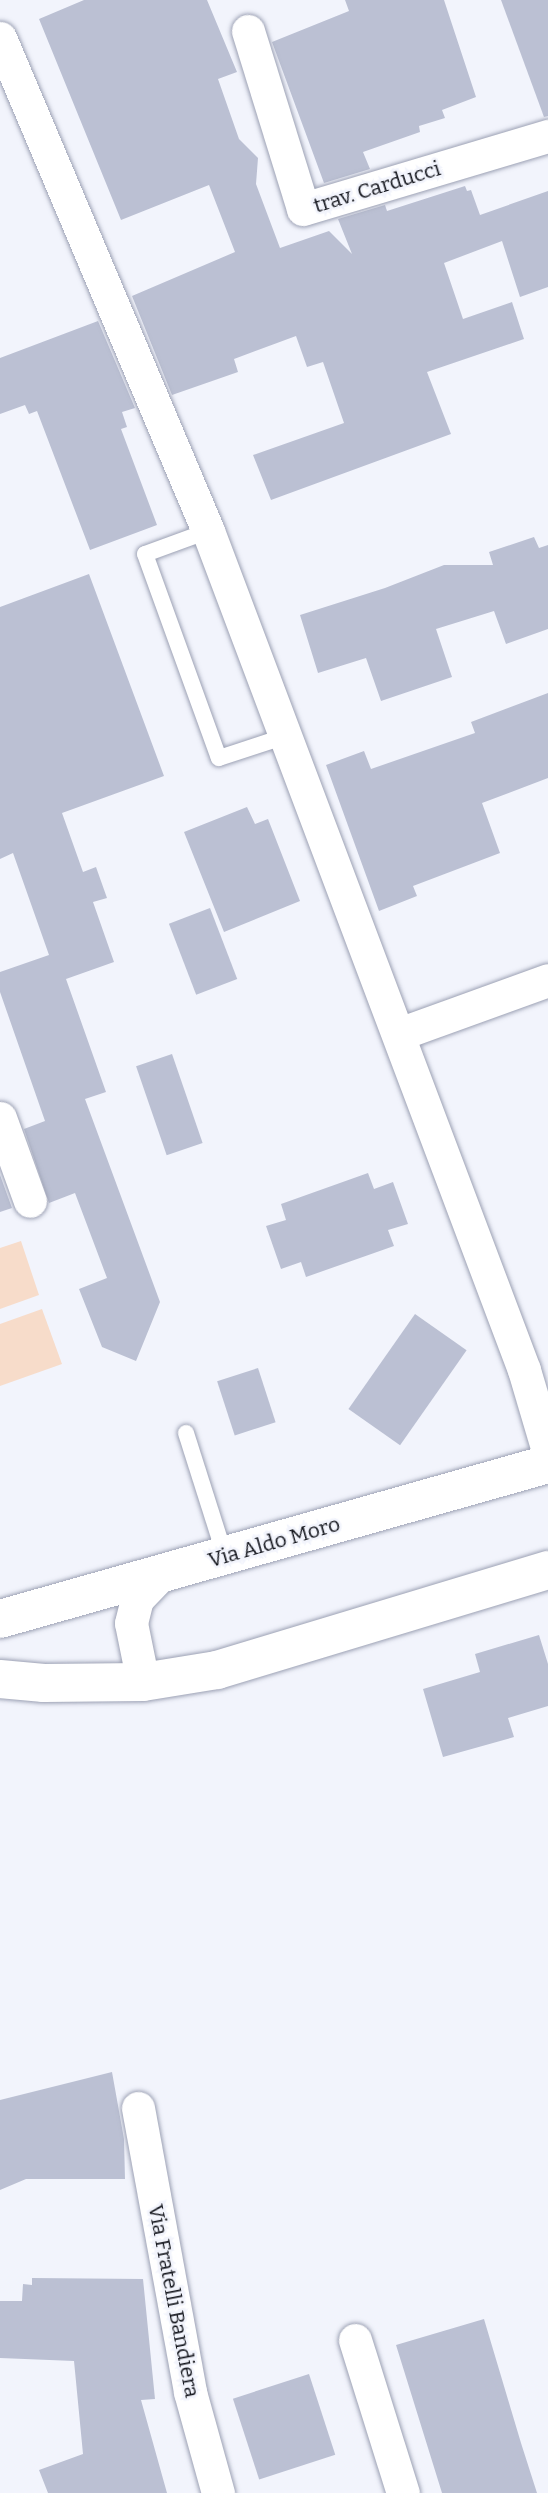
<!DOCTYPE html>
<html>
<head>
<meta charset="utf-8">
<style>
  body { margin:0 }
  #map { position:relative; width:548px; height:2493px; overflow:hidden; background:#f2f4fc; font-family:Bitter,serif }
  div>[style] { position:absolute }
  .green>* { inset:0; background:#f7dcca }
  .building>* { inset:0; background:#bbc0d3; transform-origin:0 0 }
  .roads { filter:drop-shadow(0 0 2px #9ca1b4) drop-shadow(0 0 2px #9ca1b4) }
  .service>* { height:16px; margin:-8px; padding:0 8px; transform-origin:8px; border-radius:8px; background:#fff }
  .minor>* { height:33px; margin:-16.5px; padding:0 16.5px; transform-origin:16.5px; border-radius:16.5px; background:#fff }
  .tertiary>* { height:38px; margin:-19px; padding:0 19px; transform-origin:19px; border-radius:19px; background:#fff }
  span { translate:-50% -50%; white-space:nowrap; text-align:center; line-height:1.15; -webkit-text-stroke:5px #f2f4fc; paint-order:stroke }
  .street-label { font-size:21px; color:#13151c }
</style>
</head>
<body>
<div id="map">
  <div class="green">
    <div style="clip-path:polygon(21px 1241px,39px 1295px,0 1309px,0 1248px)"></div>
    <div style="clip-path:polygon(42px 1309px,62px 1364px,0 1386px,0 1324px)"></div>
  </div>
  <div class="building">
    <div style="clip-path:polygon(84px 0,207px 0,237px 72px,218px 79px,239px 139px,258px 158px,256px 184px,280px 248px,329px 231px,352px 254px,338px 219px,385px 205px,387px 211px,465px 186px,467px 191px,471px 190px,480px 215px,548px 191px,548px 287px,520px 297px,502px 241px,444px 263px,463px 319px,512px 302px,524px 339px,427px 372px,451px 434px,271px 500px,253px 455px,344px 423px,323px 362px,307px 367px,296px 336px,234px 359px,238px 372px,172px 395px,132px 296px,235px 252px,209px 185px,121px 220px,39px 19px)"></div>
    <div style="clip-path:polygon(345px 0,444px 0,476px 97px,442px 110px,445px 118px,419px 126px,420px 132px,363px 152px,370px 169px,324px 183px,272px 42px,349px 11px)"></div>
    <div style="clip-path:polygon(501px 0,548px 0,548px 116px,544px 117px)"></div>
    <div style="clip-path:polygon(98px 321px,135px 408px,122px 412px,127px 427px,121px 429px,157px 525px,90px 550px,37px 411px,29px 414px,25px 405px,0 414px,0 358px)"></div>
    <div style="clip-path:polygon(534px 537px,539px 548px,548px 545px,548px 629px,506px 644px,494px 611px,436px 629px,452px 677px,381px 701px,366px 658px,318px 673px,300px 615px,385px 588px,444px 565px,493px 565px,489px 552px)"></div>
    <div style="clip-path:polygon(89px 574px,164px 776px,62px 813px,83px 872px,96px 867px,107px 898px,93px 902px,114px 962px,66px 979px,106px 1092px,85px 1099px,160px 1302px,136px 1361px,102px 1347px,79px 1289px,107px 1278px,75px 1193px,49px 1203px,24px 1129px,45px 1121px,0 992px,0 972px,49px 955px,13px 853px,0 859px,0 607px)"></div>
    <div style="clip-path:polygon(548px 693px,548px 778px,482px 803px,500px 853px,413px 886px,417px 896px,379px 911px,326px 765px,364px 751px,371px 769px,475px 733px,471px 722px)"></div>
    <div style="clip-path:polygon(247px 807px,255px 824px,268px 819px,300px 901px,224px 932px,184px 832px)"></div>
    <div style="left:210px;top:908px;width:76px;height:44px;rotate:69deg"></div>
    <div style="left:172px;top:1054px;width:94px;height:38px;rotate:71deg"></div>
    <div style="clip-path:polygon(368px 1173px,374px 1189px,393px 1182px,408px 1224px,388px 1230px,394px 1246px,306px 1277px,301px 1262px,281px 1269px,266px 1226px,286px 1220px,281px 1204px)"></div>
    <div style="clip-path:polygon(0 1175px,12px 1208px,0 1212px)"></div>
    <div style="left:415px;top:1314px;width:63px;height:116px;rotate:35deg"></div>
    <div style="left:258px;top:1368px;width:57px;height:43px;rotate:72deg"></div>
    <div style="clip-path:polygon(539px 1635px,548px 1664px,548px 1706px,508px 1718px,514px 1737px,443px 1757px,423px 1689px,480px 1672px,475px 1654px)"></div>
    <div style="clip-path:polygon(112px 2072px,124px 2139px,125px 2179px,26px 2179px,0 2190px,0 2100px)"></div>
    <div style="clip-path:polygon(32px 2278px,143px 2279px,155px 2399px,141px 2400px,167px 2493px,48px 2493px,39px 2470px,83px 2454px,74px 2361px,0 2358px,0 2301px,22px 2301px,23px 2284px,32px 2285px)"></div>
    <div style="clip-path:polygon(484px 2319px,521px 2443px,537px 2493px,442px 2493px,396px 2345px)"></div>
    <div style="left:309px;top:2374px;width:85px;height:80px;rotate:72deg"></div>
  </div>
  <div class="roads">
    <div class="service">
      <div style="left:208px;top:531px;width:67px;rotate:159.9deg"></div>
      <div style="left:145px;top:554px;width:217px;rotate:70.1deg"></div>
      <div style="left:219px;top:758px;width:71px;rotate:-18.2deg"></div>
      <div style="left:186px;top:1433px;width:129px;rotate:72.4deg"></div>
    </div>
    <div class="minor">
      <div style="left:248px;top:31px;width:186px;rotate:72.8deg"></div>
      <div style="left:303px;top:209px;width:256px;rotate:-16.6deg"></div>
      <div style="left:0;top:38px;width:535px;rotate:67.12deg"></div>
      <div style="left:208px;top:531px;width:897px;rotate:69.36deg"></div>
      <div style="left:524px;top:1370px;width:84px;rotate:73.5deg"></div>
      <div style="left:399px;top:1034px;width:158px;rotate:-19.9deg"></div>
      <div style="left:0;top:1118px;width:88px;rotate:70.1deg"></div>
      <div style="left:143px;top:1682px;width:60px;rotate:-101.5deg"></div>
      <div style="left:131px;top:1623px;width:25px;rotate:-76deg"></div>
      <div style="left:137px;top:1599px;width:33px;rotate:-46deg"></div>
      <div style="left:138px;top:2108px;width:289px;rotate:79.6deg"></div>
      <div style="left:190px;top:2392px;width:105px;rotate:74.5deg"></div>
      <div style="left:355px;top:2340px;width:160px;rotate:72.6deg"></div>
    </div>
    <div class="tertiary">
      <div style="left:0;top:1619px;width:569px;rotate:-15.79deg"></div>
      <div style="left:0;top:1679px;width:44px;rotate:5.2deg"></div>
      <div style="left:44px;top:1683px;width:99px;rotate:-0.6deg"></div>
      <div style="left:143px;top:1682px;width:75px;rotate:-9.2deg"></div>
      <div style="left:217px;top:1670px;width:346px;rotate:-16.8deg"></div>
    </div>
  </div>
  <div class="street-label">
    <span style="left:377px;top:187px;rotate:-17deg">trav. Carducci</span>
    <span style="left:274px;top:1542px;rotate:-16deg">Via Aldo Moro</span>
    <span style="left:174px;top:2301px;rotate:79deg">Via Fratelli Bandiera</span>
  </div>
</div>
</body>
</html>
